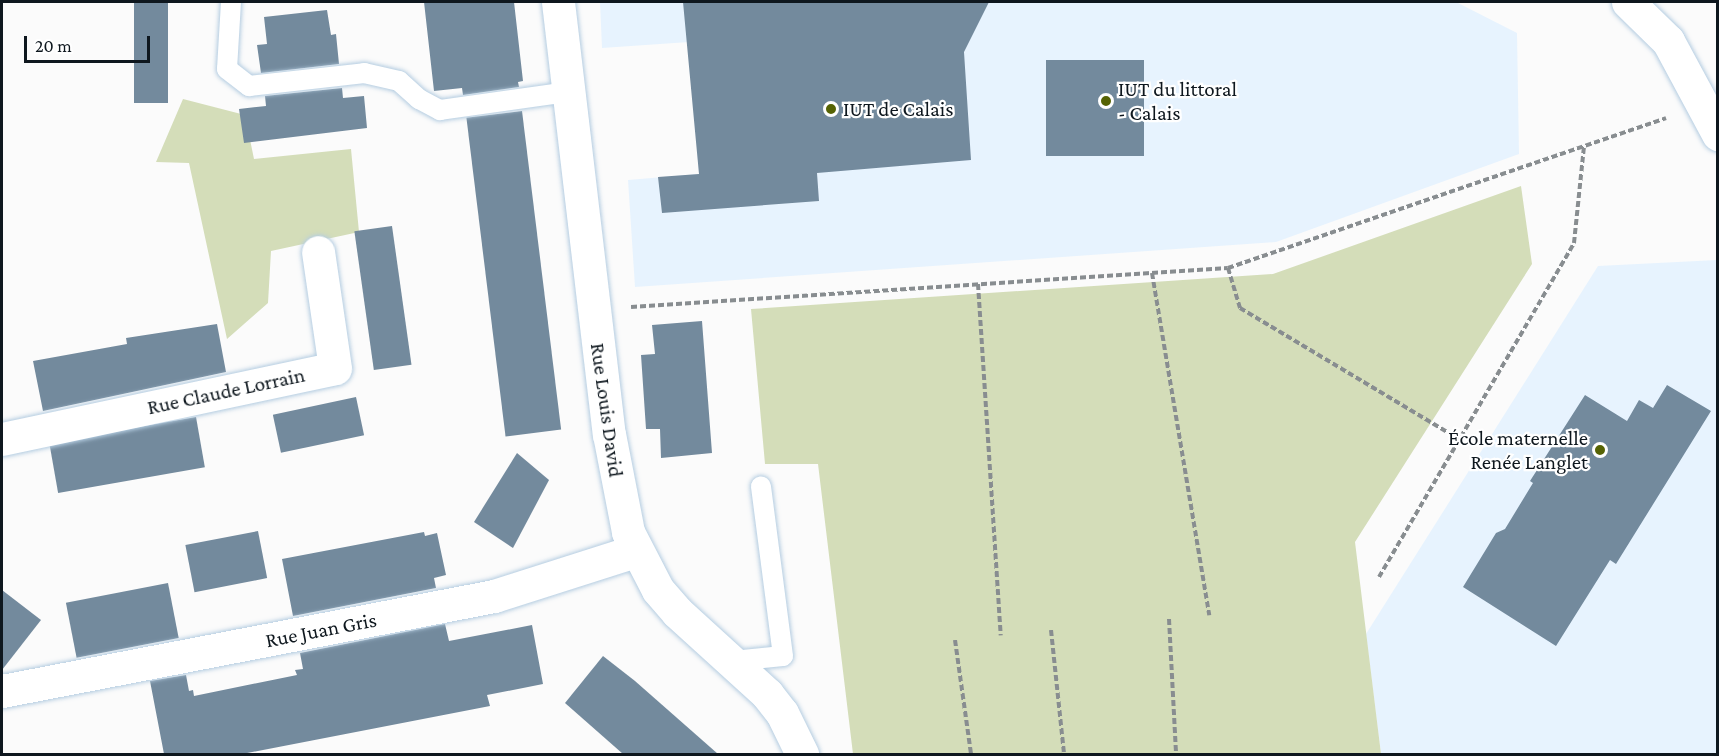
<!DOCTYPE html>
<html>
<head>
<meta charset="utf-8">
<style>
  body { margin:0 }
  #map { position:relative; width:1719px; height:756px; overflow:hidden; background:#fbfbfb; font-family:"Crimson Pro",serif }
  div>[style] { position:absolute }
  .built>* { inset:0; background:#e7f3fe }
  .green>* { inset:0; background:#d4ddb9 }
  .building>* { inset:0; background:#738a9d; transform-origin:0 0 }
  .path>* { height:4px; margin-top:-2px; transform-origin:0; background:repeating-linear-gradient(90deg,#888d90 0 6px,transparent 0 9px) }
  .roads { filter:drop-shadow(0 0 2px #b5cde1) drop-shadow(0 0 2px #b5cde1) }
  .lane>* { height:20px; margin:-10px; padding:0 10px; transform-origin:10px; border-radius:10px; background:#fff }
  .street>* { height:33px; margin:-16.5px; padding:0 16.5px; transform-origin:16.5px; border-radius:16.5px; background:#fff }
  .dots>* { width:16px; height:16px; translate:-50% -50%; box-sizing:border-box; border:3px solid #fff; border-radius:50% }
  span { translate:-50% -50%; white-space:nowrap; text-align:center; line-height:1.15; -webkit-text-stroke:4.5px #fff; paint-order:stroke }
  .poi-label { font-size:21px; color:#0e171e }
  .left { translate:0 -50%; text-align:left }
  .right { translate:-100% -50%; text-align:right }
  .street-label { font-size:21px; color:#0e171e }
  .frame { position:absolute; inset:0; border:3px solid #0e171e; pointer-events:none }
  .scale { position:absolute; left:24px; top:36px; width:126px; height:27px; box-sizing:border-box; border:3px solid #0e171e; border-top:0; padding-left:8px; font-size:18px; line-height:21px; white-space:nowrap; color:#0e171e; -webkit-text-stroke:4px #fff; paint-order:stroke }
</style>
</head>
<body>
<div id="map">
  <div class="built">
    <div style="clip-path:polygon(600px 2px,1456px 2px,1517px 33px,1519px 154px,1276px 242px,635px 287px,628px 180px,699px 174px,689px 42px,602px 48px)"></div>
    <div style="clip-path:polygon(1717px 260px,1717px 754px,1381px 754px,1366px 634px,1598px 266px)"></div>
  </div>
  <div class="green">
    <div style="clip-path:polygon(183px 99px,245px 115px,254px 159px,351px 149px,359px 232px,271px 251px,268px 303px,227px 339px,189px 163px,156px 162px)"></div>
    <div style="clip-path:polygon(1521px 186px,1532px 264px,1355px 542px,1381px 754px,853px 754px,818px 464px,765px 464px,751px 309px,1273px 274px)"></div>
  </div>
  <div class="building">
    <div style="left:134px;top:2px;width:34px;height:101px"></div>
    <div style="clip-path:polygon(424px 2px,514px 2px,523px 81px,518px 82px,519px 87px,463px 95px,462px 88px,434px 91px)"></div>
    <div style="clip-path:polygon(683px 2px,989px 2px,964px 52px,971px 160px,817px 173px,819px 201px,662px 213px,658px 177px,699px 174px)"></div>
    <div style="clip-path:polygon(327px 10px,331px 35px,336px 34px,339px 64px,261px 73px,257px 45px,267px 44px,264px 17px)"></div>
    <div style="left:1046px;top:60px;width:98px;height:96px"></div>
    <div style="clip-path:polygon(342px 88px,343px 98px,364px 96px,367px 128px,244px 143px,239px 109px,266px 106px,265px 96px)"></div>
    <div style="left:522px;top:111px;width:321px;height:56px;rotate:83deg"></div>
    <div style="left:392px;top:226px;width:140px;height:38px;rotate:82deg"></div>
    <div style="clip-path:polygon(702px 321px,712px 453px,661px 458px,660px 429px,646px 429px,641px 355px,655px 354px,652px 325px)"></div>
    <div style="clip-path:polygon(217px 324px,226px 372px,43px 411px,33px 361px,127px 344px,126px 338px)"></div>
    <div style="clip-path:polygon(1667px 385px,1711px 411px,1616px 564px,1610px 560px,1556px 646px,1463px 587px,1496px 533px,1505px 529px,1533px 483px,1530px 481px,1585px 395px,1627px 421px,1639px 400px,1653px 408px)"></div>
    <div style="left:356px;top:397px;width:39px;height:85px;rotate:78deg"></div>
    <div style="left:196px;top:417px;width:51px;height:149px;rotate:80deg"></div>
    <div style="clip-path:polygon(517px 453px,549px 480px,513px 548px,474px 522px)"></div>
    <div style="left:258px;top:531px;width:48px;height:74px;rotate:79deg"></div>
    <div style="clip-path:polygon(424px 532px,425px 536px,437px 533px,446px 575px,434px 578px,436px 588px,293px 616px,282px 559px)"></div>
    <div style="left:168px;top:583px;width:56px;height:104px;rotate:79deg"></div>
    <div style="clip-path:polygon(2px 590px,41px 620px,2px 670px)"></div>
    <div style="clip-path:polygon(445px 624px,449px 641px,532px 625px,543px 684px,487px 695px,490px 706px,242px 754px,164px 754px,150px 681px,186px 675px,189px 691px,193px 690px,194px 696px,297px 675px,295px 670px,303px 669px,300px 653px)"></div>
    <div style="clip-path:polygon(603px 656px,635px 681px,718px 754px,623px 754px,565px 703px)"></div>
  </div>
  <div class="path">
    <div style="left:1228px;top:268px;width:42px;rotate:73.3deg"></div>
    <div style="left:1240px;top:308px;width:255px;rotate:30.9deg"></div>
    <div style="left:1152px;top:273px;width:347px;rotate:80.5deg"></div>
    <div style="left:978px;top:284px;width:352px;rotate:86.3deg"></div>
    <div style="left:631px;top:307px;width:598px;rotate:-3.74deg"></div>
    <div style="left:1228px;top:268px;width:463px;rotate:-18.9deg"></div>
    <div style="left:1379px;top:577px;width:387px;rotate:-59.7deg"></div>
    <div style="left:1574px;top:243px;width:98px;rotate:-84.1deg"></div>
    <div style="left:1169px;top:619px;width:135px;rotate:87deg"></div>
    <div style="left:1051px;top:630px;width:125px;rotate:84deg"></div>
    <div style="left:955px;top:640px;width:115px;rotate:82deg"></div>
  </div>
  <div class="roads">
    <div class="lane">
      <div style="left:231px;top:2px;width:67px;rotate:93.4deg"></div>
      <div style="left:227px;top:69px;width:28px;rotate:38deg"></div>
      <div style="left:249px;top:86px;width:116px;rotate:-6.4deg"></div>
      <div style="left:364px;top:73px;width:36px;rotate:13deg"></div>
      <div style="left:399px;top:81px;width:27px;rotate:42deg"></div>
      <div style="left:419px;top:99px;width:24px;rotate:28deg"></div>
      <div style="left:440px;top:110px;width:129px;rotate:-8deg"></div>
      <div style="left:733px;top:661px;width:50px;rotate:-5.7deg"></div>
      <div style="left:783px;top:656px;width:171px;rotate:-97.4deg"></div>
    </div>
    <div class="street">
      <div style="left:558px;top:2px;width:435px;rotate:83.3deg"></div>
      <div style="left:609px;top:434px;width:100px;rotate:79deg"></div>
      <div style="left:628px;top:532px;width:65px;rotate:62.7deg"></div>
      <div style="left:658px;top:590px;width:29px;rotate:49deg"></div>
      <div style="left:677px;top:612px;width:122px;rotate:42.3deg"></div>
      <div style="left:767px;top:694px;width:24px;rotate:52deg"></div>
      <div style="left:782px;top:713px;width:46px;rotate:64deg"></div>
      <div style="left:1628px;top:2px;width:56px;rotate:44.3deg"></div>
      <div style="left:1668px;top:41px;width:106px;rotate:61.7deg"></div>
      <div style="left:2px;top:439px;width:340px;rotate:-12deg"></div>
      <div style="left:335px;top:368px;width:117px;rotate:-98.3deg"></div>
      <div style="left:2px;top:691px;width:501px;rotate:-10.93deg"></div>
      <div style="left:494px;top:596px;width:148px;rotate:-17.7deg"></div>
    </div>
  </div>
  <div class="dots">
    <div style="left:1106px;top:101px;background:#566304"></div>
    <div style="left:831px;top:109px;background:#566304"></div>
    <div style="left:1600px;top:450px;background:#566304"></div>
  </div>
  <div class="poi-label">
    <span class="left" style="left:1118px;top:101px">IUT du littoral<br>- Calais</span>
    <span class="left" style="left:843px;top:109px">IUT de Calais</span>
    <span class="right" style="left:1588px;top:450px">École maternelle<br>Renée Langlet</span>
  </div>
  <div class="street-label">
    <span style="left:226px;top:391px;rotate:-12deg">Rue Claude Lorrain</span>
    <span style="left:607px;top:410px;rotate:82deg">Rue Louis David</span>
    <span style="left:321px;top:630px;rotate:-11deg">Rue Juan Gris</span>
  </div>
  <div class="frame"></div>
  <div class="scale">20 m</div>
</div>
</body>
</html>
